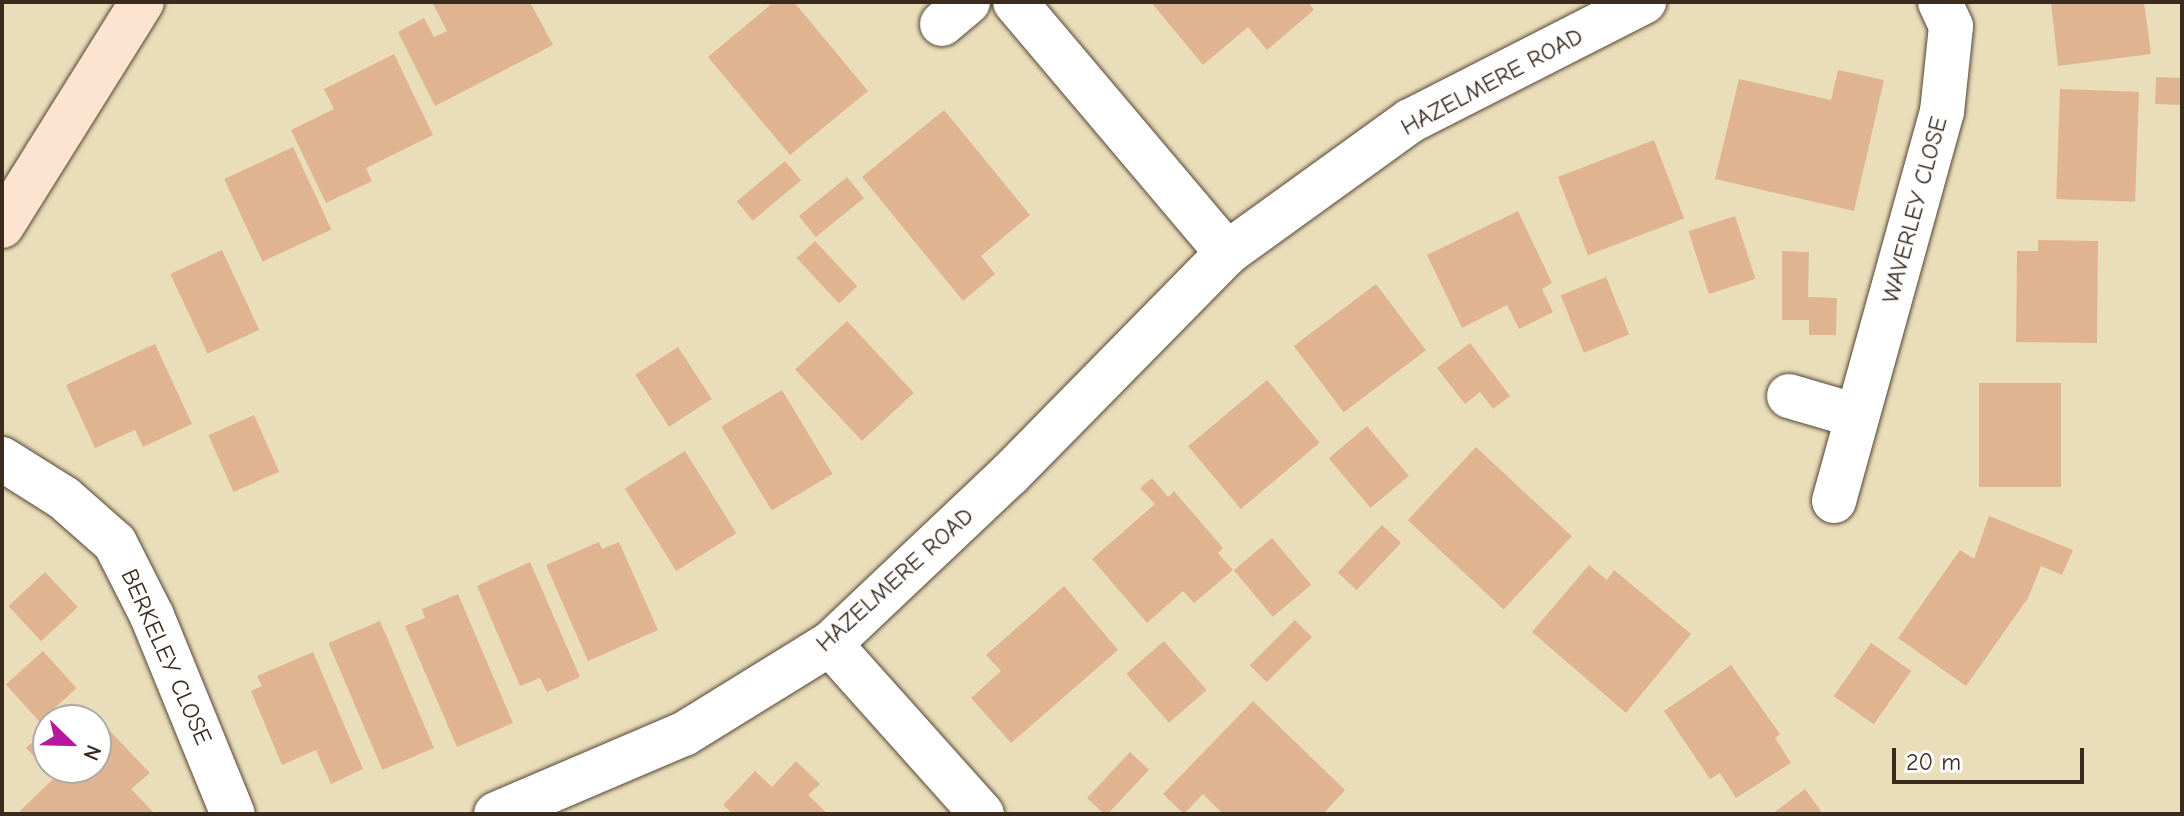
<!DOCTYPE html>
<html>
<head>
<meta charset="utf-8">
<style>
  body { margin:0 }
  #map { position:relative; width:2184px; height:816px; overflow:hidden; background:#eadeba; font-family:"Comic Neue",sans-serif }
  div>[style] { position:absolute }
  .building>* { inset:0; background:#e1b491; transform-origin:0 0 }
  .roads { filter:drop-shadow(0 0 2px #554535) drop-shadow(0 0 2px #554535) }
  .street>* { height:44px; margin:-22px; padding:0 22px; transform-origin:22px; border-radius:22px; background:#fff }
  .secondary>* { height:44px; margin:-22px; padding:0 22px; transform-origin:22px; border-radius:22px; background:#fde4d1 }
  span { translate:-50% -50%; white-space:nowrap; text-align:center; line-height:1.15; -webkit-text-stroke:6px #fff; paint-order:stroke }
  .street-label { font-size:24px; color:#3b2a1e }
  .frame { position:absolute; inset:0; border:4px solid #3b2a1e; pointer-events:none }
  .north { position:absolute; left:32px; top:704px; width:80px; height:80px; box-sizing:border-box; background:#fff; border:2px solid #b1aaa5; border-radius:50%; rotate:113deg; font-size:22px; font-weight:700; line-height:32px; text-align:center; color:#3b2a1e }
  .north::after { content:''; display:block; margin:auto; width:28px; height:36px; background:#b5179e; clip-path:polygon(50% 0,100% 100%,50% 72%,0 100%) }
  .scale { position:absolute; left:1892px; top:748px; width:192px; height:36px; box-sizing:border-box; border:4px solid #3b2a1e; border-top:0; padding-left:10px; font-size:24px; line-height:28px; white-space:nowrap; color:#3b2a1e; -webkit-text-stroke:6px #fff; paint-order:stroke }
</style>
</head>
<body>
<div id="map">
  <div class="building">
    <div style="clip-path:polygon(432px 2px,530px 2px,553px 45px,435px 106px,398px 32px,424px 18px,434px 37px,447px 31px)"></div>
    <div style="clip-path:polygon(774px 2px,794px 2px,868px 91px,790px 155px,708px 57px)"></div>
    <div style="clip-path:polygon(1151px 2px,1308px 2px,1314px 10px,1267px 50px,1248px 27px,1203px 65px)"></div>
    <div style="clip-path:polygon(2051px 2px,2144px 2px,2151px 54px,2058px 66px)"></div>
    <div style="clip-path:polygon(394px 54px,433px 135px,366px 168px,372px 181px,326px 203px,291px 130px,334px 109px,324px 89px)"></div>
    <div style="clip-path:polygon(1838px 70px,1884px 80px,1854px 211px,1715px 179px,1739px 79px,1831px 100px)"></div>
    <div style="left:2156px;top:77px;width:26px;height:27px;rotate:2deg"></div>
    <div style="left:2060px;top:89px;width:79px;height:110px;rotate:2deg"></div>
    <div style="clip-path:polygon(944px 110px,1030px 215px,981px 256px,995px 274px,963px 301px,862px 177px)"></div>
    <div style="left:1654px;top:140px;width:84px;height:103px;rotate:69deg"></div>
    <div style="left:293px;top:147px;width:91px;height:76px;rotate:65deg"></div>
    <div style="left:785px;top:161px;width:25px;height:63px;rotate:50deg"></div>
    <div style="left:847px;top:177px;width:27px;height:62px;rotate:51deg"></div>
    <div style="clip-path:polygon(1518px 211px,1552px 283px,1542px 289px,1553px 312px,1519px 329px,1507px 305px,1462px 328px,1427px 255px)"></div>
    <div style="left:1735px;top:216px;width:66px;height:49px;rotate:72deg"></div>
    <div style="clip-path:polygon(2038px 240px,2098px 241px,2097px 343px,2016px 342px,2017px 251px,2038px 251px)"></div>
    <div style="left:815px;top:241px;width:62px;height:25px;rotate:47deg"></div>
    <div style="left:222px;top:250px;width:88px;height:57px;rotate:65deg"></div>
    <div style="clip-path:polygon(1782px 251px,1809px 252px,1808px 297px,1837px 298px,1836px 335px,1809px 335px,1809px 320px,1782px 320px)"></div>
    <div style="left:1606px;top:277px;width:62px;height:49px;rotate:68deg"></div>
    <div style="left:1376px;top:284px;width:83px;height:103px;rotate:53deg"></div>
    <div style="left:847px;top:321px;width:98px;height:71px;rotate:47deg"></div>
    <div style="clip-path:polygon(1470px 343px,1510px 396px,1493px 409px,1480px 392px,1465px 404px,1437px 368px)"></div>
    <div style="clip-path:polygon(155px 344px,192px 424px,143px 447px,135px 430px,95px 448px,66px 385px)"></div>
    <div style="left:678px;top:347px;width:62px;height:51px;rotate:57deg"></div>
    <div style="left:1267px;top:380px;width:82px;height:103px;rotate:50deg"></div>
    <div style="left:1979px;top:383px;width:82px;height:104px"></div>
    <div style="left:782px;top:390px;width:98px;height:71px;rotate:59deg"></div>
    <div style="left:254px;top:415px;width:62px;height:50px;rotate:66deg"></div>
    <div style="left:1367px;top:426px;width:65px;height:50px;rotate:50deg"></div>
    <div style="left:1476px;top:447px;width:131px;height:100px;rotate:43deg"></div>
    <div style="left:685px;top:451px;width:97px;height:71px;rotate:58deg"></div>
    <div style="clip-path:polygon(1152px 478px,1168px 497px,1174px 491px,1223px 548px,1218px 553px,1233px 570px,1194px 603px,1183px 591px,1147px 623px,1092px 559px,1155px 504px,1140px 488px)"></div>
    <div style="clip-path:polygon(1989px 516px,2073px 550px,2062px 575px,2041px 566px,2028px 598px,1966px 686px,1898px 638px,1960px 550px,1974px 559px)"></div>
    <div style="left:1382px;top:525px;width:26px;height:65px;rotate:43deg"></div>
    <div style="left:1272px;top:538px;width:61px;height:50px;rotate:50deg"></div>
    <div style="clip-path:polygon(599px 542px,602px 549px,619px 542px,658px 630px,588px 661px,546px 565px)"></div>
    <div style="clip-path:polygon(530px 562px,580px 677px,547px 692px,540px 678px,520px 686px,477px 586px)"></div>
    <div style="clip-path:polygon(1589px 565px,1607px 580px,1614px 570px,1691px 634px,1626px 713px,1532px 632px)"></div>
    <div style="left:45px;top:572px;width:48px;height:50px;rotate:47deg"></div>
    <div style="clip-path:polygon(1064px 586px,1118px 650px,1011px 743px,971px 698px,1001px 671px,986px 655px)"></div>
    <div style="clip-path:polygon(458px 594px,513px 723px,457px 747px,405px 626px,425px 618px,422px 609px)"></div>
    <div style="left:1295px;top:620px;width:24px;height:64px;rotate:45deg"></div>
    <div style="left:380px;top:621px;width:138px;height:56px;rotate:67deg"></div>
    <div style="left:1164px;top:641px;width:65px;height:50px;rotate:49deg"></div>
    <div style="left:1871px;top:643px;width:49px;height:65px;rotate:35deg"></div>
    <div style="left:43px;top:651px;width:50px;height:50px;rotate:48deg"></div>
    <div style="clip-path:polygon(313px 652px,363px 769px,331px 784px,316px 750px,282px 765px,251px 691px,262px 686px,257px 676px)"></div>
    <div style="clip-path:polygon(1731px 665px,1780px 734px,1775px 738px,1791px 763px,1736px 798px,1720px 773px,1710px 779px,1664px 711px)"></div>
    <div style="clip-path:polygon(1253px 701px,1345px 790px,1323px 814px,1223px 814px,1203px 794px,1184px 814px,1163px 794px)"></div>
    <div style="clip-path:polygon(48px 728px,48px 768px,96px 768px,96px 740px,108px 729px,150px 773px,131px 789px,155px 814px,23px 814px,20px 811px,54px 778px,26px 748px)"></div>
    <div style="left:1130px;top:752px;width:26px;height:63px;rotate:43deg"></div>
    <div style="clip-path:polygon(796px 761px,820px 784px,808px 795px,828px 814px,733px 814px,723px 805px,755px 771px,772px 787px)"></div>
    <div style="clip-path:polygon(1805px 789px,1823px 814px,1772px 814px)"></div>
  </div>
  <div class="roads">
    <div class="street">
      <div style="left:1015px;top:2px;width:329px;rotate:49.8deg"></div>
      <div style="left:942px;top:24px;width:34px;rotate:-40deg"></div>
      <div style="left:1789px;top:396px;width:71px;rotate:16.4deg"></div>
      <div style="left:2px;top:459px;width:73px;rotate:32.2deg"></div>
      <div style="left:64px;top:498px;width:68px;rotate:41.4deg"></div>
      <div style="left:115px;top:543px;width:82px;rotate:63.1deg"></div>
      <div style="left:152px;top:616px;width:214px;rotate:67.8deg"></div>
      <div style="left:1834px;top:501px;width:404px;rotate:-74.5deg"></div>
      <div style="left:1942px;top:112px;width:86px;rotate:-84deg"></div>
      <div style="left:1951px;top:26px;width:26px;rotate:-115deg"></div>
      <div style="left:830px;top:644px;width:228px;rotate:48.2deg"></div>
      <div style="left:496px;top:814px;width:204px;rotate:-23.1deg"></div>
      <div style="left:684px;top:734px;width:172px;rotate:-31.7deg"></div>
      <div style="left:830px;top:644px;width:246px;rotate:-43.4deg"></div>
      <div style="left:1009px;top:475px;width:311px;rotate:-45.5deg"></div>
      <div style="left:1227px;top:253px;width:226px;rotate:-35.8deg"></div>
      <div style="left:1410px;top:121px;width:263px;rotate:-27deg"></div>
    </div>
    <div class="secondary">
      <div style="left:2px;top:226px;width:264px;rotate:-58deg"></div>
    </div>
  </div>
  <div class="street-label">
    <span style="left:1492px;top:82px;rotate:-28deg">HAZELMERE ROAD</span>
    <span style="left:1915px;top:210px;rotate:-75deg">WAVERLEY CLOSE</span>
    <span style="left:895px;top:580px;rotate:-42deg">HAZELMERE ROAD</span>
    <span style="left:166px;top:657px;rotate:66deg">BERKELEY CLOSE</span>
  </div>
  <div class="frame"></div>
  <div class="north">N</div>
  <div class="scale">20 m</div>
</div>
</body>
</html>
